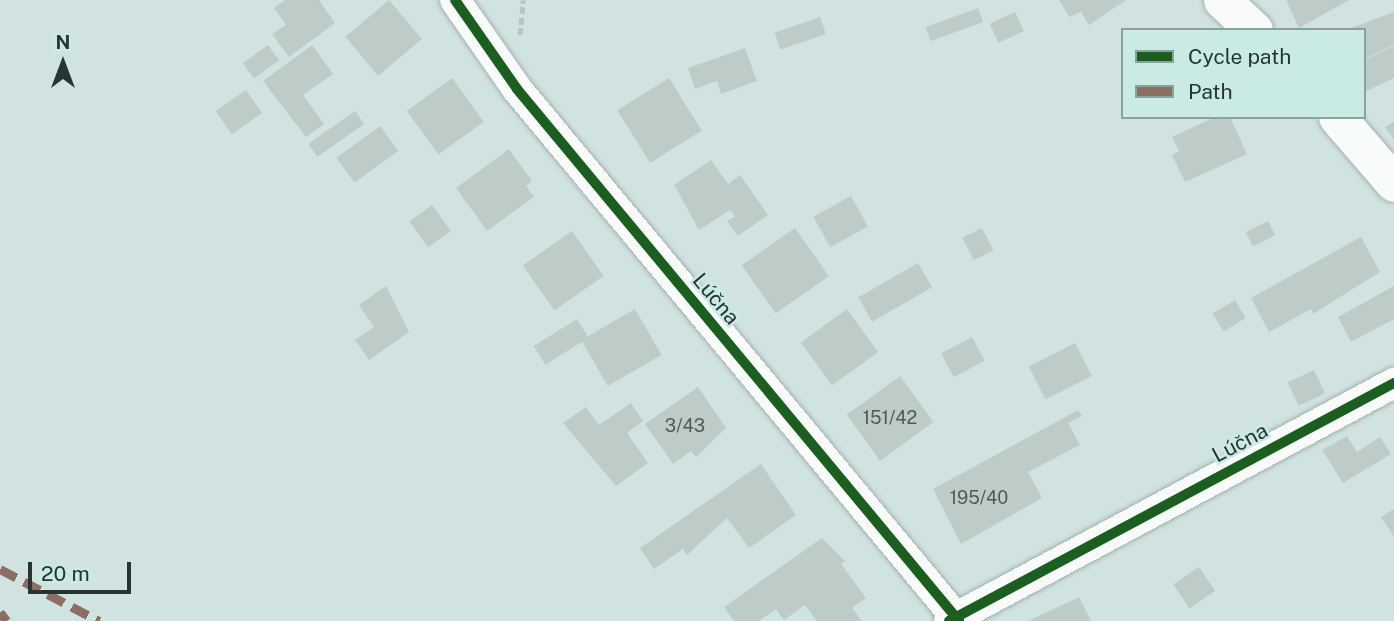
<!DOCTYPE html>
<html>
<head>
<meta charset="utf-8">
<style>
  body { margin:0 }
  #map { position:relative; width:1394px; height:621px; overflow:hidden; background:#d1e3e0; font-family:"Public Sans",sans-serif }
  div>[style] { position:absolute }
  .building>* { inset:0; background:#bdccc9; transform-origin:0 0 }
  .path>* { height:4.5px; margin-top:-2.25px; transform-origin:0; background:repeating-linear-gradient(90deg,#bcc3c2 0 7px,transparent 0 10.5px) }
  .roads { filter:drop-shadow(0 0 2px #a3b2b0) drop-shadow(0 0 2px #a3b2b0) }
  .minor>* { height:30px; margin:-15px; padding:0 15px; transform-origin:15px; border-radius:15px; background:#f8fbfa }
  .tertiary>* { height:37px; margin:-18.5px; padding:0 18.5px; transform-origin:18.5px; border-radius:18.5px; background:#f8fbfa }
  .quiet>* { height:9px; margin-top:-4.5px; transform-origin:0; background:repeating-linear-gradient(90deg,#8d6e63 0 18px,transparent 0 27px) }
  .cycleway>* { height:10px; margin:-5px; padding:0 5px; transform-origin:5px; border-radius:5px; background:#1b5e20 }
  span { translate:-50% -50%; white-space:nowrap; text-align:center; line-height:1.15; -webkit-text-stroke:5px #c9ebe4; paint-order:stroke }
  .number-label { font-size:18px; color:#4d5b58 }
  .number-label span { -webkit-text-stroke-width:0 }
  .street-label { font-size:21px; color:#273432 }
  .legend { position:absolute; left:1121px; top:28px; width:245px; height:91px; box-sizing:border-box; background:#c9ebe4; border:2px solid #88a29d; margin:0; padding:9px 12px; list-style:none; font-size:21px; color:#273432 }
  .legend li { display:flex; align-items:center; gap:14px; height:35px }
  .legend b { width:35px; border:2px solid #88a29d }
  .north { position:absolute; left:28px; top:28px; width:70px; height:70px; -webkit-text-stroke:5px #c9ebe4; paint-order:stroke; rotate:0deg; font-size:19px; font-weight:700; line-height:28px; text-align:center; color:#273432 }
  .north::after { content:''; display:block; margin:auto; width:24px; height:32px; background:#273432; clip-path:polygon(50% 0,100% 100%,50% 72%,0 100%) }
  .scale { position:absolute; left:28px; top:562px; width:103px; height:32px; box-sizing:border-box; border:4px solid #273432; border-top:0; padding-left:9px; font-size:21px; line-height:24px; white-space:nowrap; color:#273432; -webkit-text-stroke:5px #c9ebe4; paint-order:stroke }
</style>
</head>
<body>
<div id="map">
  <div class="building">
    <div style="clip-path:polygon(285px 0,319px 0,335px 23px,289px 57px,272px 34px,286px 25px,274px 8px)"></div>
    <div style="left:389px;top:0;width:51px;height:57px;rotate:50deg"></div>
    <div style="clip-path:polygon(1059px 0,1126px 0,1089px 25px,1081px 12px,1069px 17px)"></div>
    <div style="clip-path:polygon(1286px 0,1349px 0,1299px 28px)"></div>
    <div style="left:978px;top:8px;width:15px;height:56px;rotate:70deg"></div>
    <div style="left:1015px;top:12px;width:21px;height:28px;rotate:65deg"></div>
    <div style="clip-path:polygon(1394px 12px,1394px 45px,1364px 59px,1364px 30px,1346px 30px)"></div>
    <div style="left:820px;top:17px;width:18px;height:48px;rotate:71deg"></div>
    <div style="left:268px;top:45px;width:19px;height:31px;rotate:54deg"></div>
    <div style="clip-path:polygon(312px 45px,333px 74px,303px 95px,324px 124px,306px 137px,263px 81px)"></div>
    <div style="clip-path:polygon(1394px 46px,1394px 78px,1364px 92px,1364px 60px)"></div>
    <div style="clip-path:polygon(745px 48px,757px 81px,721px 94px,717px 81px,695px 89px,688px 68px)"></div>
    <div style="left:452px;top:78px;width:54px;height:56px;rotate:54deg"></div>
    <div style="left:669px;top:78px;width:62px;height:61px;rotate:58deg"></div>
    <div style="left:246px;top:90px;width:28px;height:37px;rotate:55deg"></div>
    <div style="left:355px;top:111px;width:16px;height:57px;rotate:55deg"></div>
    <div style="clip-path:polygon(1215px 117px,1230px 117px,1247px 154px,1185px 182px,1172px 155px,1179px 151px,1172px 137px)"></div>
    <div style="clip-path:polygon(1394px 122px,1394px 140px,1385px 127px)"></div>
    <div style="left:380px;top:126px;width:31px;height:54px;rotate:54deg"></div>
    <div style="clip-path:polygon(509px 149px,532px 181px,526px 186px,534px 197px,487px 231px,456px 188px)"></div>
    <div style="clip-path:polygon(711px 160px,728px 184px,740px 175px,768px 215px,738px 236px,727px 221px,735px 216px,730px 210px,699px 230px,674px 185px)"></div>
    <div style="left:851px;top:196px;width:35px;height:43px;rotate:61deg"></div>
    <div style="left:432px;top:205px;width:32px;height:28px;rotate:54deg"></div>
    <div style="left:1268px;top:221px;width:16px;height:25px;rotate:63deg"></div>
    <div style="left:795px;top:228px;width:59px;height:65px;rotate:55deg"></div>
    <div style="left:982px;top:228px;width:25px;height:22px;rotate:63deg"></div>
    <div style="left:572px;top:231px;width:55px;height:60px;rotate:55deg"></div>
    <div style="clip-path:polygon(1361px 237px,1380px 272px,1313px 314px,1311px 309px,1269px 332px,1251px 298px)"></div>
    <div style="left:918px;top:263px;width:28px;height:69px;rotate:60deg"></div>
    <div style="clip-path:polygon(386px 286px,409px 332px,369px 360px,355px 340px,374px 327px,359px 305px)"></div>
    <div style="clip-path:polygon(1394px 286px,1394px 319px,1351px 342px,1338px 317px)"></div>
    <div style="left:1235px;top:300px;width:21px;height:26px;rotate:59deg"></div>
    <div style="left:635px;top:309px;width:53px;height:62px;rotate:60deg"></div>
    <div style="left:847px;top:309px;width:53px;height:57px;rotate:54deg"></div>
    <div style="left:577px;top:319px;width:22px;height:51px;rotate:58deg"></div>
    <div style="left:972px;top:337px;width:27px;height:35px;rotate:62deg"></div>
    <div style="left:1075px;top:343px;width:37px;height:52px;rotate:63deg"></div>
    <div style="left:1314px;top:370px;width:26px;height:29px;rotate:65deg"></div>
    <div style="left:900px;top:376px;width:57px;height:66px;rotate:54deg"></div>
    <div style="clip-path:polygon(698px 387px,726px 428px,696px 457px,691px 451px,673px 464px,645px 424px)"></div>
    <div style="clip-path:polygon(631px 403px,643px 421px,627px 433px,648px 463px,616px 486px,563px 423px,586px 407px,599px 425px)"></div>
    <div style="clip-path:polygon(1078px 410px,1082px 416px,1068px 423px,1080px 445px,1028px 472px,1042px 498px,961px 544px,933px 489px)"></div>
    <div style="clip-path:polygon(1347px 436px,1357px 452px,1380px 437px,1391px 454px,1343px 483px,1322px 450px)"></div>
    <div style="clip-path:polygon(761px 464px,796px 515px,749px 548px,727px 518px,687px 555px,683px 549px,654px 569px,640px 548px)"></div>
    <div style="clip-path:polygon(1394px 509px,1394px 537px,1381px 517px)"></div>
    <div style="clip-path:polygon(822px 538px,845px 561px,841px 564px,866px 598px,852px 608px,862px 621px,817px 621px,805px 605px,784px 620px,776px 609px,759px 621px,734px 621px,724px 607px)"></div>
    <div style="left:1199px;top:567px;width:29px;height:31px;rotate:56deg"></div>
    <div style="clip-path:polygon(1079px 597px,1091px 621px,1028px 621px)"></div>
  </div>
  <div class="path">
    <div style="left:520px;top:35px;width:35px;rotate:-85deg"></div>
  </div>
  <div class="roads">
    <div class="minor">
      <div style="left:455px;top:0;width:108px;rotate:55.1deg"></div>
      <div style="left:517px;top:89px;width:692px;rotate:50.28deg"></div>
      <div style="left:949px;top:621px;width:505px;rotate:-28.14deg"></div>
    </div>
    <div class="tertiary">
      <div style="left:1222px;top:0;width:44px;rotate:43.2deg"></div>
      <div style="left:1337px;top:117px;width:87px;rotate:49.2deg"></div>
    </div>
  </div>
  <div class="quiet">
    <div style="left:0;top:569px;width:112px;rotate:27.7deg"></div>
    <div style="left:0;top:612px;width:11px;rotate:52deg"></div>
  </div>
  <div class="cycleway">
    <div style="left:455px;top:0;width:108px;rotate:55.1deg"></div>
    <div style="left:517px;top:89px;width:692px;rotate:50.28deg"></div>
    <div style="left:949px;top:621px;width:505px;rotate:-28.14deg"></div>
  </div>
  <div class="number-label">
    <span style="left:890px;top:418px">151/42</span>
    <span style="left:685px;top:426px">3/43</span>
    <span style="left:979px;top:498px">195/40</span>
  </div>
  <div class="street-label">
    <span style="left:716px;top:299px;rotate:50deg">Lúčna</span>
    <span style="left:1240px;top:443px;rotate:-28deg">Lúčna</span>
  </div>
  <ul class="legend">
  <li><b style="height:9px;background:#1b5e20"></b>Cycle path</li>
  <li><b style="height:9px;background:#8d6e63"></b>Path</li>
  </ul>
  <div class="north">N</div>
  <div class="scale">20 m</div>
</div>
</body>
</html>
